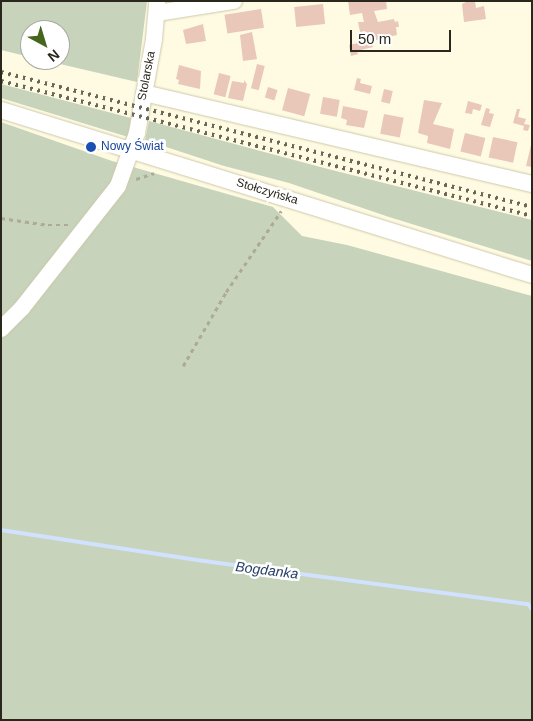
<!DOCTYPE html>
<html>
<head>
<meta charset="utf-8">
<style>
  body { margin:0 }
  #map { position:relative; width:533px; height:721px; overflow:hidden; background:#fffbe2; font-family:Arial,sans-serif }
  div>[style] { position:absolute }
  .green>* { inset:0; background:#c7d3bb }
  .stream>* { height:4px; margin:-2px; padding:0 2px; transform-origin:2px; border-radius:2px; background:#d0e2fd }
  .building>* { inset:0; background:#e9c8b9; transform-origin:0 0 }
  .path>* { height:2.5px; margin-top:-1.25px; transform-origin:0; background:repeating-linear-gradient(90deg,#adaa96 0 4px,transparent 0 8px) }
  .roads { filter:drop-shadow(0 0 1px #cdc8aa) drop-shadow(0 0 1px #cdc8aa) }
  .minor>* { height:16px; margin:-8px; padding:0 8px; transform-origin:8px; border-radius:8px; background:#fff }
  .rail>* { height:4px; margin-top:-2px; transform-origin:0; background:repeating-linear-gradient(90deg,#6a6758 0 2.5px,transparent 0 7.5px) }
  .dots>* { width:14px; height:14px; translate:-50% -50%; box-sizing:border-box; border:2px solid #fff; border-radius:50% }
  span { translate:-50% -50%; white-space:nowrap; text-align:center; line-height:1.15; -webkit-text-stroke:5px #fff; paint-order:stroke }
  .street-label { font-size:12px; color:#2a281d }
  .transit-label { font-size:12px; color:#164399 }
  .left { translate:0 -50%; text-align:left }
  .water-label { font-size:14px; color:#274066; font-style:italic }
  .frame { position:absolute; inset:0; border:2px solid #2a281d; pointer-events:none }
  .north { position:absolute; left:20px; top:20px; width:50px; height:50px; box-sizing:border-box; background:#fff; border:1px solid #aaa9a5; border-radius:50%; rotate:141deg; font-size:14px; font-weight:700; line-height:20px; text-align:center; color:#2a281d }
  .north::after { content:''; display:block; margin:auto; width:18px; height:22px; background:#45661c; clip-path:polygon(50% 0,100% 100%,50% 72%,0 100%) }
  .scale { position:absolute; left:350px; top:30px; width:101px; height:22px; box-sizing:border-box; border:2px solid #2a281d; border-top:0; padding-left:6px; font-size:15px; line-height:18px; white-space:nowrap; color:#2a281d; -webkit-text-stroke:4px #fff; paint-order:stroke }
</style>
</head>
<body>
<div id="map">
  <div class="green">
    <div style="clip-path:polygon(1px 1px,147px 1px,137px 82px,43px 60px,60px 60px,60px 30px,30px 30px,30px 57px,1px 50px)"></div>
    <div style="clip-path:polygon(1px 84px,131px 118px,128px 137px,1px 98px)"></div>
    <div style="clip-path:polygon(149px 121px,328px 169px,532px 220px,532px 261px,389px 217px,289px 183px,224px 166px,145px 140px)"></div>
    <div style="clip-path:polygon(1px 122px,112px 161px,273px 207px,302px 236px,347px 245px,532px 296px,532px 720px,1px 720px)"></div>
  </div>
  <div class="stream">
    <div style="left:1px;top:530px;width:205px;rotate:8.7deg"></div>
    <div style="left:204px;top:561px;width:327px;rotate:7.6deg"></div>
    <div style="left:528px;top:604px;width:6px;rotate:51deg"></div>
  </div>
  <div class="building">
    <div style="clip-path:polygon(348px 1px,386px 1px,387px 9px,374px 11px,378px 22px,394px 19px,395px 22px,398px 21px,399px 27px,396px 27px,397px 35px,372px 41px,373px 47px,357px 51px,358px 54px,351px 56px,349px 45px,367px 41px,365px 31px,360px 32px,358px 22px,364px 22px,362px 13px,350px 15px)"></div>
    <div style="clip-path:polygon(468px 1px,475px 1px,476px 8px,484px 6px,486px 19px,464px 22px,462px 4px)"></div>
    <div style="left:323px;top:4px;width:20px;height:29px;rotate:84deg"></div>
    <div style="left:261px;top:9px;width:19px;height:37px;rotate:81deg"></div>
    <div style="clip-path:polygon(203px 24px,206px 41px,186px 44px,183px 30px)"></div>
    <div style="clip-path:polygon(252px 32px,257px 59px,243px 61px,240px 35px)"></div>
    <div style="left:257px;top:64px;width:8px;height:25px;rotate:14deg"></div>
    <div style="clip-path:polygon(179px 65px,201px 71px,200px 89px,178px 84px,179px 80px,176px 79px)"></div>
    <div style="left:219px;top:73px;width:12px;height:22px;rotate:14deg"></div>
    <div style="clip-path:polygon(357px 78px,361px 79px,360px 83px,372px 86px,370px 94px,354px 90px)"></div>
    <div style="clip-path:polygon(244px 80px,247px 84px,243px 101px,228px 98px,232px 81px,244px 83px)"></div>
    <div style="left:268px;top:87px;width:10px;height:11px;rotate:17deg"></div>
    <div style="left:288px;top:88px;width:23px;height:23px;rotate:15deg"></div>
    <div style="left:384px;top:89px;width:9px;height:13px;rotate:13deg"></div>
    <div style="left:323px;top:97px;width:17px;height:17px;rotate:10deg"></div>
    <div style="clip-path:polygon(424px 100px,442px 103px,433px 124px,454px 129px,450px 149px,427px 143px,428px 136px,418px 133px)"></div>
    <div style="clip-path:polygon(468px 101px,482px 105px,480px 111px,473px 109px,472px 114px,465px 113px)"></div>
    <div style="clip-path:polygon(343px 106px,368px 111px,364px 128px,346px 125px,347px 120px,341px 118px)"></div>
    <div style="clip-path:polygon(486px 108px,490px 109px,489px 113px,494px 114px,490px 127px,481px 125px)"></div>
    <div style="clip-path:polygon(517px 109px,520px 109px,518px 117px,526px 119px,524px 124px,530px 125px,528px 131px,523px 130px,524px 126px,513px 123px)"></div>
    <div style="left:384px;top:114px;width:20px;height:20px;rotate:11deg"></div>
    <div style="left:465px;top:133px;width:21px;height:19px;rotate:14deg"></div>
    <div style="left:493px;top:137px;width:25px;height:21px;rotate:12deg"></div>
    <div style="clip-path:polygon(531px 145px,532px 145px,532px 167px,526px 166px)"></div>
  </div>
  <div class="path">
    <div style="left:136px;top:179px;width:19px;rotate:-18deg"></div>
    <div style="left:1px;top:218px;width:48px;rotate:8.5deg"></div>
    <div style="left:48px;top:225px;width:20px"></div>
    <div style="left:183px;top:366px;width:86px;rotate:-59.8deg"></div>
    <div style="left:226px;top:292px;width:98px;rotate:-55.8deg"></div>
  </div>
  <div class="roads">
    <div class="minor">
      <div style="left:157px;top:13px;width:78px;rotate:-8.9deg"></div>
      <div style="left:144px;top:93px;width:399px;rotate:13.2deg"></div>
      <div style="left:1px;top:110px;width:556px;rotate:17.26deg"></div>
      <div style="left:1px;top:329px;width:30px;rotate:-45deg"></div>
      <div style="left:22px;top:308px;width:155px;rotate:-51.8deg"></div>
      <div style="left:118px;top:186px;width:56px;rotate:-70.3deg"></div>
      <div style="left:137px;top:133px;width:96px;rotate:-79.7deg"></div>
      <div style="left:154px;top:39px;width:38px;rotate:-85deg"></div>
    </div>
  </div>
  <div class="rail">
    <div style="left:1px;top:72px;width:548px;rotate:14.26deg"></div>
    <div style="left:1px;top:81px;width:548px;rotate:14.26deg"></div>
  </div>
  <div class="dots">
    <div style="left:91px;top:147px;background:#1a4fb4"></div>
  </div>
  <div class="street-label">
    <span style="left:147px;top:76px;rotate:-79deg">Stolarska</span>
    <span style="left:267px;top:192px;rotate:17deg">Stołczyńska</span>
  </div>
  <div class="transit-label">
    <span class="left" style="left:101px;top:147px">Nowy Świat</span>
  </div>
  <div class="water-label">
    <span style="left:267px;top:570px;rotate:7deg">Bogdanka</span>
  </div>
  <div class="frame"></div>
  <div class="north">N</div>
  <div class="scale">50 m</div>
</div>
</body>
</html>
